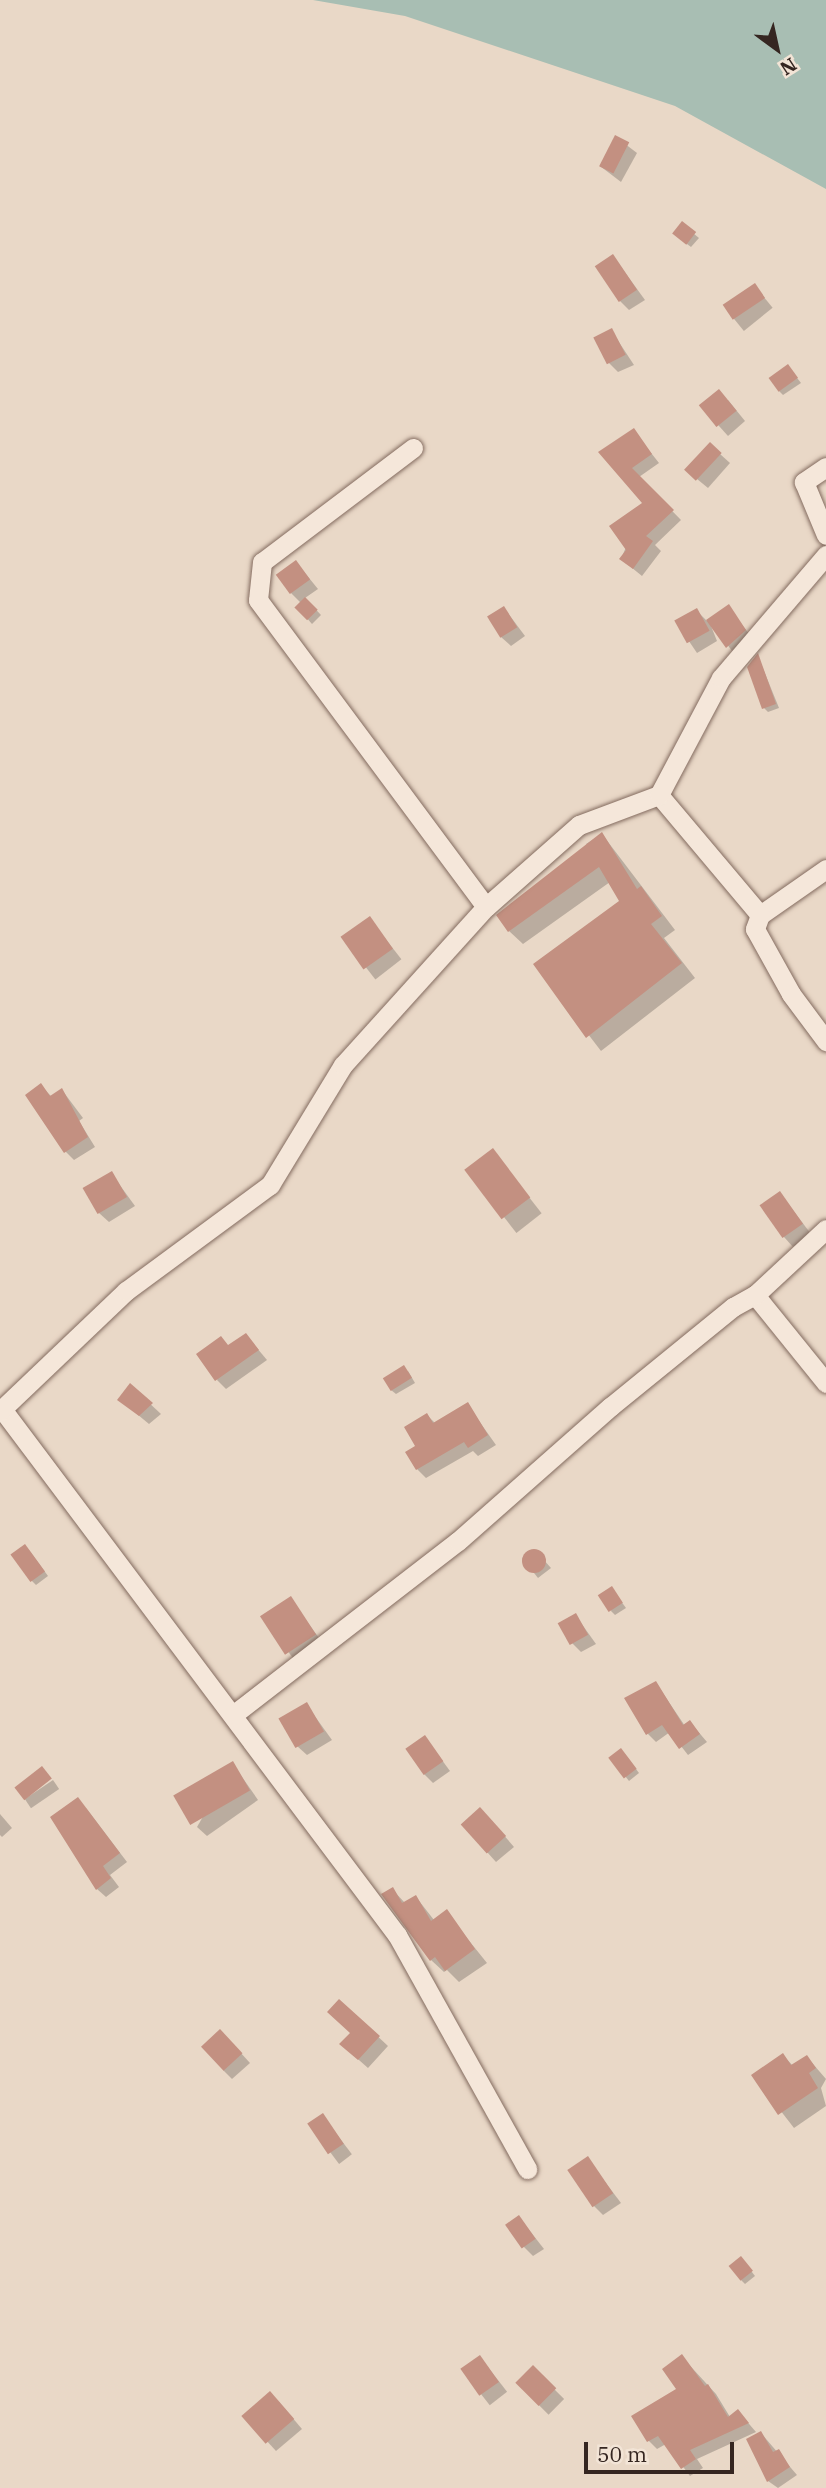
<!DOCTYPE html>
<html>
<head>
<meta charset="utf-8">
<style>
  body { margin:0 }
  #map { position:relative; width:826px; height:2488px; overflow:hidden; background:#e9d8c7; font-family:"IBM Plex Serif",serif }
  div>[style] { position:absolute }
  .water>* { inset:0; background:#a8beb3 }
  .shadow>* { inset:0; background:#0003; transform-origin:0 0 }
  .building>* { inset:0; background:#c39081; transform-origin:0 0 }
  .round { border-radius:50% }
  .roads { filter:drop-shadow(0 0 2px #836b5f) drop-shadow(0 0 2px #836b5f) }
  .minor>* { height:19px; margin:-9.5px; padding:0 9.5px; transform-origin:9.5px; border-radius:9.5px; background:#f5e7da }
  span { translate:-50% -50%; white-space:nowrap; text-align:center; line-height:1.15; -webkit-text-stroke:5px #f2e4d6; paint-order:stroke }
  .north { position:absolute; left:742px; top:14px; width:70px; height:70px; -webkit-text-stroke:5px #f2e4d6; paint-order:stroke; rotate:147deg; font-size:19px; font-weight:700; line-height:28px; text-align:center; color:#352621 }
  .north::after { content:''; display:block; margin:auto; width:24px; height:32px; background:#352621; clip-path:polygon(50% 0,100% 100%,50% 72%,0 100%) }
  .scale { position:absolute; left:584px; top:2442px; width:150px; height:32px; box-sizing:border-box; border:4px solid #352621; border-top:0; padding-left:9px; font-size:21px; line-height:24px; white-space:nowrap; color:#352621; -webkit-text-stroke:5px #f2e4d6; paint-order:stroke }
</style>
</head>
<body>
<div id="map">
  <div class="water">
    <div style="clip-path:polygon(313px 0,826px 0,826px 189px,675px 106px,405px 16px)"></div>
  </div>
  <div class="shadow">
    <div style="clip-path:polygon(616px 137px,637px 153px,621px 182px,600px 166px)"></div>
    <div style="clip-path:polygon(682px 224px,699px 238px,691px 247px,679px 238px)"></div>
    <div style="clip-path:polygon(613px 256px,645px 300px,629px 310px,620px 301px)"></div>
    <div style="left:755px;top:286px;width:28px;height:37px;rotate:51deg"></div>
    <div style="clip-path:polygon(611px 330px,634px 365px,618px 372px,609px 363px)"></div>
    <div style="clip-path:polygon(788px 366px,801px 383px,783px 395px,779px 391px)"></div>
    <div style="clip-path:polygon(728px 400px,745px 421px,728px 436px,701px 406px)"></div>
    <div style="clip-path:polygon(633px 430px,659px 463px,639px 477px,681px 520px,655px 545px,661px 551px,642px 576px,621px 559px,644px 504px,600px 453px)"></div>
    <div style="clip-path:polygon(710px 445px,730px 463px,708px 488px,697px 479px)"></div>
    <div style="clip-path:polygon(296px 562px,318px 589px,305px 598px,321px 615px,312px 624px,297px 607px,301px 603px,291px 593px)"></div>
    <div style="clip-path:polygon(728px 607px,754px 640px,736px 656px,709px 621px,717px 641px,697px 653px,676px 622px,696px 610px,707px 621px)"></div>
    <div style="clip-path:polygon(504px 608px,525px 636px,511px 646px,501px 637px)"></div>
    <div style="clip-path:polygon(758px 656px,779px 708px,768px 712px,764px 708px)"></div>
    <div style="clip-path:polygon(602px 834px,675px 930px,664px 938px,695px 978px,601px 1051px,535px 965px,622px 902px,610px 882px,523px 944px,509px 931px,589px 847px,586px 844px)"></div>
    <div style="left:370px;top:919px;width:51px;height:33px;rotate:52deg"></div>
    <div style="clip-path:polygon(41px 1086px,52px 1097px,62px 1090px,83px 1118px,79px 1121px,95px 1147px,74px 1160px,66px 1152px)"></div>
    <div style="left:493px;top:1151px;width:79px;height:32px;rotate:52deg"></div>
    <div style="clip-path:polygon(111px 1173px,135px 1206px,109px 1222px,99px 1213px)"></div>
    <div style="clip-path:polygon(780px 1193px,811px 1234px,793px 1247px,784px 1237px)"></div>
    <div style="clip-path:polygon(246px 1335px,267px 1360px,226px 1389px,217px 1380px,229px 1347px)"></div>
    <div style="clip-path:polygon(408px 1371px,415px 1383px,396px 1394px,391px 1390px)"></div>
    <div style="clip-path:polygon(130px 1385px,161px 1414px,149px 1424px,120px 1400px)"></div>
    <div style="clip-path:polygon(467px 1404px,496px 1445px,478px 1456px,473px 1451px,426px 1478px,417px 1469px,417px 1447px,427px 1415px,436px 1424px)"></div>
    <div style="clip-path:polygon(29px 1550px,48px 1576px,36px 1585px,32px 1581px)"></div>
    <div style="clip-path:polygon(535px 1550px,551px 1568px,538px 1578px,522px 1558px)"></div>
    <div style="clip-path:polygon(615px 1593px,626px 1608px,615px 1615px,611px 1611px)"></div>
    <div style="left:290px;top:1598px;width:58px;height:33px;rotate:54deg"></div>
    <div style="clip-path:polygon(576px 1616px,596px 1644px,581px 1652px,572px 1643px)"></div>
    <div style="clip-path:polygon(656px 1683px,685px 1726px,690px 1722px,707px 1742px,688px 1755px,670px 1732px,656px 1742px,648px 1734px)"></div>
    <div style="clip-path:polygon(306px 1704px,332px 1740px,307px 1755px,297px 1746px)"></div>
    <div style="clip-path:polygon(425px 1737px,450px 1771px,433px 1783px,424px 1774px)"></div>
    <div style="clip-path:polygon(625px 1754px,639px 1773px,629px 1781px,611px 1758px)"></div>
    <div style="clip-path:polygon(233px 1764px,258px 1800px,207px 1836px,197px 1827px)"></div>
    <div style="left:53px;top:1780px;width:11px;height:34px;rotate:56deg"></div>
    <div style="clip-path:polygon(86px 1808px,127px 1862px,110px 1875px,119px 1887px,106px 1897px,97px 1889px)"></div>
    <div style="clip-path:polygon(0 1814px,12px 1828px,2px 1837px,0 1835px)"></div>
    <div style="clip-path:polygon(489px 1818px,514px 1847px,496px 1862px,487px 1852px)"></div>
    <div style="clip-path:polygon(392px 1889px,405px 1903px,416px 1897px,434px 1920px,446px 1912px,487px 1963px,459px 1982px,447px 1970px,444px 1972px,431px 1960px)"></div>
    <div style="clip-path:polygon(340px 2001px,388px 2046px,368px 2068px,351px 2053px,352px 2033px)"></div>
    <div style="clip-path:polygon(229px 2040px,250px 2063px,232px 2079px,223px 2070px)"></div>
    <div style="clip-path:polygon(783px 2055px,793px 2066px,807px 2057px,826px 2079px,821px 2088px,826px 2106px,794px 2128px,753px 2075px)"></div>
    <div style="left:323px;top:2116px;width:48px;height:16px;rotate:53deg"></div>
    <div style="clip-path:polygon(587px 2158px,621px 2203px,603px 2215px,594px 2206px)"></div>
    <div style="clip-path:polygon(519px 2217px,544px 2249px,533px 2256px,524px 2247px)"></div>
    <div style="clip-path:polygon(745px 2263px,755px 2276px,745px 2284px,741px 2280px)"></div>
    <div style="left:480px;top:2357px;width:44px;height:22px;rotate:52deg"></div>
    <div style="clip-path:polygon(682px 2357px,716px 2394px,730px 2417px,738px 2411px,756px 2432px,697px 2459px,703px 2468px,690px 2476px,666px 2444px,657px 2449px,649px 2441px,634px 2417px,679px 2390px)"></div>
    <div style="left:533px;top:2368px;width:44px;height:22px;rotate:45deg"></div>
    <div style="clip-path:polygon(279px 2402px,302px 2429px,276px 2451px,244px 2416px)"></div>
    <div style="clip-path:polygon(761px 2433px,797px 2475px,778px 2488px,768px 2481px,748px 2440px)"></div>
  </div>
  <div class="building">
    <div style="left:615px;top:135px;width:16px;height:35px;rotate:27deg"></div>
    <div style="left:682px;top:221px;width:18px;height:16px;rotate:38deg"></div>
    <div style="left:613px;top:254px;width:43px;height:22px;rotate:56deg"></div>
    <div style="left:755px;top:283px;width:18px;height:39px;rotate:56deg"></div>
    <div style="left:612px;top:328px;width:30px;height:21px;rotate:63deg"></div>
    <div style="left:788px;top:364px;width:17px;height:24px;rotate:54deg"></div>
    <div style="left:719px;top:389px;width:28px;height:26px;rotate:51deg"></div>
    <div style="clip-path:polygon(634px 428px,652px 454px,632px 468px,674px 510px,646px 536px,653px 541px,633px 569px,619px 559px,626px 550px,609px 526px,642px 503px,598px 452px)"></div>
    <div style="left:710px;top:442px;width:16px;height:38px;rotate:43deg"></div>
    <div style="left:296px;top:560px;width:24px;height:25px;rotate:54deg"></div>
    <div style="left:305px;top:597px;width:18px;height:15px;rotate:45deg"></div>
    <div style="clip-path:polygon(729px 604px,746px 630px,726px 648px,706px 620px)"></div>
    <div style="left:504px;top:606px;width:25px;height:20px;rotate:58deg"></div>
    <div style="left:697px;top:608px;width:26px;height:26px;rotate:61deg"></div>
    <div style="clip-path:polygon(758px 653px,776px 704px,762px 709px,747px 667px)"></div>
    <div style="clip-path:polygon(602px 832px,637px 889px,641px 886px,662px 916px,651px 924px,682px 963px,586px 1038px,533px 964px,619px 901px,599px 867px,508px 932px,496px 915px)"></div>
    <div style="left:370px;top:916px;width:40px;height:36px;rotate:55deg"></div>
    <div style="clip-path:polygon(41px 1083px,50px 1096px,62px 1088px,88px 1137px,64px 1153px,25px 1095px)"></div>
    <div style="left:493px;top:1148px;width:62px;height:36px;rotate:53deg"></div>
    <div style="left:112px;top:1171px;width:30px;height:34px;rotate:60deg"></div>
    <div style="left:780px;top:1191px;width:40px;height:25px;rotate:55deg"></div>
    <div style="clip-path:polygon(246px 1333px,259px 1350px,215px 1381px,196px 1354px,221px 1336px,228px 1345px)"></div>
    <div style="left:404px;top:1365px;width:15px;height:25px;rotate:58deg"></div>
    <div style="clip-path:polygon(130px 1383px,153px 1403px,139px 1416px,117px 1400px)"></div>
    <div style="clip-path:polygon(468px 1402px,488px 1435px,468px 1448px,464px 1442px,416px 1470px,405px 1452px,415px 1446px,404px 1427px,427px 1413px,433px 1423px)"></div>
    <div style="left:25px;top:1544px;width:34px;height:18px;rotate:54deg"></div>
    <div class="round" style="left:522px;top:1549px;width:24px;height:24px"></div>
    <div style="left:612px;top:1586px;width:20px;height:17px;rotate:57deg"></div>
    <div style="left:291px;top:1596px;width:46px;height:37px;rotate:57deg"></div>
    <div style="left:576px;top:1613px;width:25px;height:21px;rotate:61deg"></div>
    <div style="clip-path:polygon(656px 1681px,683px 1725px,690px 1720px,700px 1734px,679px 1749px,662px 1725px,646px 1735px,624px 1698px)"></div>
    <div style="left:307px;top:1702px;width:34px;height:33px;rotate:60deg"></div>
    <div style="left:425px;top:1735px;width:32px;height:24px;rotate:55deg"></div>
    <div style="left:621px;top:1748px;width:26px;height:16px;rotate:53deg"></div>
    <div style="left:233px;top:1761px;width:34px;height:69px;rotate:60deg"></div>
    <div style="left:42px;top:1766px;width:16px;height:35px;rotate:52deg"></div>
    <div style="clip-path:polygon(78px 1797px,120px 1853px,103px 1866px,111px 1878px,96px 1890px,50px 1817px)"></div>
    <div style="left:480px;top:1807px;width:39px;height:26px;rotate:48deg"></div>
    <div style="clip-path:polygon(393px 1887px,402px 1903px,416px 1895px,431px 1921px,447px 1909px,475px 1949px,445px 1971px,435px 1957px,430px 1961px,381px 1894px)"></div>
    <div style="clip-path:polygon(339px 1999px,380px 2036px,358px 2060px,339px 2044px,350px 2033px,327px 2012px)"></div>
    <div style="left:220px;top:2029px;width:33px;height:26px;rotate:47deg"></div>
    <div style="clip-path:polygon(783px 2053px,791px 2065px,807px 2055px,816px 2068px,809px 2073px,818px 2088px,778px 2115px,751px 2075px)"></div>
    <div style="left:323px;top:2113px;width:37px;height:19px;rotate:56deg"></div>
    <div style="left:588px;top:2156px;width:45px;height:25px;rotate:56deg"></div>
    <div style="left:519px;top:2215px;width:29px;height:17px;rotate:55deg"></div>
    <div style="left:741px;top:2256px;width:19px;height:16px;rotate:51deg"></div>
    <div style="clip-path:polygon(682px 2354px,705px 2386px,708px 2384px,728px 2417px,738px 2409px,749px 2423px,690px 2450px,696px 2459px,681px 2469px,658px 2436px,647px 2442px,631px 2416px,676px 2389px,662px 2369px)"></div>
    <div style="left:480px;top:2355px;width:33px;height:24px;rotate:55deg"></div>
    <div style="left:533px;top:2365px;width:33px;height:25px;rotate:45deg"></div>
    <div style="left:270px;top:2391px;width:37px;height:38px;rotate:49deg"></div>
    <div style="clip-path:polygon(761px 2431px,773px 2452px,779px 2449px,790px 2467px,767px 2482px,746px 2439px)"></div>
  </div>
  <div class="roads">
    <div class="minor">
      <div style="left:413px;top:448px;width:189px;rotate:142.9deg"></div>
      <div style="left:262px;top:562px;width:38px;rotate:96deg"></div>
      <div style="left:258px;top:600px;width:382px;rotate:53.4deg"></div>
      <div style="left:826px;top:467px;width:27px;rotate:146deg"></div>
      <div style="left:804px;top:482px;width:57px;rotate:67.5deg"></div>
      <div style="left:659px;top:795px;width:157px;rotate:49.9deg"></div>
      <div style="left:826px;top:869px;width:80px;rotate:145.1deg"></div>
      <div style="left:760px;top:915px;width:15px;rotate:110deg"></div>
      <div style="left:755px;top:929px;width:74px;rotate:61deg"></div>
      <div style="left:791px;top:994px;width:59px;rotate:53.3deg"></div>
      <div style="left:755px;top:1295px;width:113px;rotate:51.1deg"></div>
      <div style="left:2px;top:1409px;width:658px;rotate:53.1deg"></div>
      <div style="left:397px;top:1935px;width:268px;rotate:60.9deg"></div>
      <div style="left:0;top:1411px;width:174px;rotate:-43.6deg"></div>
      <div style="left:126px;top:1291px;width:179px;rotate:-36.4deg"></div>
      <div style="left:270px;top:1185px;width:140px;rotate:-58.7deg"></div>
      <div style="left:343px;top:1065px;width:213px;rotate:-47.9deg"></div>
      <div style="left:486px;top:907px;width:124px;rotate:-41.4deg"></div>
      <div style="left:579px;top:825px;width:85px;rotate:-20.6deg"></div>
      <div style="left:659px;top:795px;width:132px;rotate:-62.1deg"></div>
      <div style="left:721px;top:678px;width:162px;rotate:-49.5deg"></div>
      <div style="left:234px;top:1714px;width:283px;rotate:-37.7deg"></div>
      <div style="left:458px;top:1541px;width:203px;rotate:-41.4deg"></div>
      <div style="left:610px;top:1407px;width:159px;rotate:-39.1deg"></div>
      <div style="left:733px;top:1307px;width:25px;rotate:-29deg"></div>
      <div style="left:755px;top:1295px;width:97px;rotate:-42.9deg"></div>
    </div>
  </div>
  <div class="north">N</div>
  <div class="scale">50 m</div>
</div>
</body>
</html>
